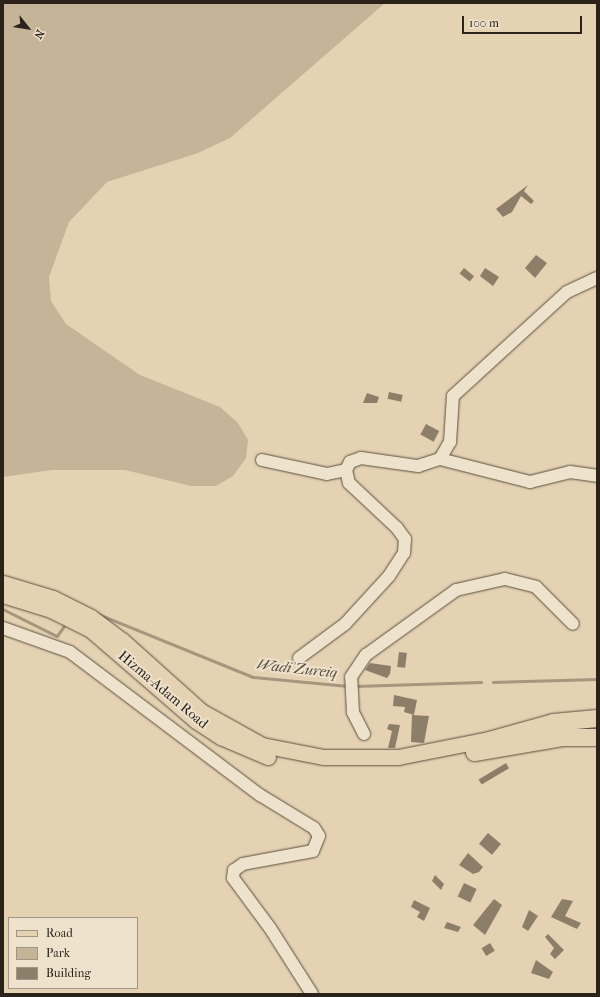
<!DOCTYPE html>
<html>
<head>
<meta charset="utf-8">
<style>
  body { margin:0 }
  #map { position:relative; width:600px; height:997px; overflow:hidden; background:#e5d2b2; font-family:"IM FELL French Canon",serif }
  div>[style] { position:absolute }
  .green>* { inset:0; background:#c5b498 }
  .stream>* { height:2.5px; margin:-1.25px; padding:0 1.25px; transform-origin:1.25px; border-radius:1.25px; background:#a6967e }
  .building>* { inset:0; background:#8c7e69; transform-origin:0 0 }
  .roads { filter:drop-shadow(0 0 1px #5a4f40) drop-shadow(0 0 1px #5a4f40) }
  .minor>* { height:12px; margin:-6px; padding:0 6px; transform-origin:6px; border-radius:6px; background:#eee2cd }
  .major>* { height:15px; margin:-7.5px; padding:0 7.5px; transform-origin:7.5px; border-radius:7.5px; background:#e5d2b2 }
  .highway>* { height:17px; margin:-8.5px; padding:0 8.5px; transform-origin:8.5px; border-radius:8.5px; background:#e5d2b2 }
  span { translate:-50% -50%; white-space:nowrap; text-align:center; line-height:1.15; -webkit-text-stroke:4px #eee2cd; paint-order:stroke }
  .street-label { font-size:14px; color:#2b231a }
  .water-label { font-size:15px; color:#564b3d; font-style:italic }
  .frame { position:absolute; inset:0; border:4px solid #2b231a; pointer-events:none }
  .legend { position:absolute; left:8px; top:917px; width:130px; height:72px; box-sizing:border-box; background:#eee2cd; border:1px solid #a09685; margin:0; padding:5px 7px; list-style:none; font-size:12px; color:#2b231a }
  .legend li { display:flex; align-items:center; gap:8px; height:20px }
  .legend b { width:20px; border:1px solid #a09685 }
  .north { position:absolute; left:8px; top:8px; width:40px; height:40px; -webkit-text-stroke:3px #eee2cd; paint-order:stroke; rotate:120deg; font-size:11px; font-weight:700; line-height:16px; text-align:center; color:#2b231a }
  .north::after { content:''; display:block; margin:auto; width:14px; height:18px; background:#2b231a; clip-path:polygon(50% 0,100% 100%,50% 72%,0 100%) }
  .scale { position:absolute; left:462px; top:16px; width:120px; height:18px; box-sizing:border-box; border:2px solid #2b231a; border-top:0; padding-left:5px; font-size:12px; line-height:14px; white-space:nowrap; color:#2b231a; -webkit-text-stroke:3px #eee2cd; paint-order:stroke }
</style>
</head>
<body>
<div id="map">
  <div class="green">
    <div style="clip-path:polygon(3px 3px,385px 3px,230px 138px,198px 153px,107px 182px,69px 222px,49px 277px,51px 301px,66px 324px,140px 375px,220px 407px,238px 423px,248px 440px,246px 458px,233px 476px,216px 486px,191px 486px,125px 470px,52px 470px,3px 477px)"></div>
  </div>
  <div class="stream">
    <div style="left:3px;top:609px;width:60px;rotate:26.6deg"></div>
    <div style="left:57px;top:636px;width:12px;rotate:-55deg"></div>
    <div style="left:98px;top:614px;width:167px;rotate:22.1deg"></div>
    <div style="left:253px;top:677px;width:95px;rotate:5.4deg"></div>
    <div style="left:493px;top:682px;width:104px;rotate:-1.7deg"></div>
    <div style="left:355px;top:686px;width:126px;rotate:-1.8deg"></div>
  </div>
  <div class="building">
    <div style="clip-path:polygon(528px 185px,524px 191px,534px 201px,531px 204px,521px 196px,512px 212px,503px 217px,496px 209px)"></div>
    <div style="clip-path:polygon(536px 255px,547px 263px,535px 278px,525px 268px)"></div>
    <div style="left:464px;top:268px;width:13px;height:7px;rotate:39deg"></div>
    <div style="clip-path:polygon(485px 268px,499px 277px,493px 286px,480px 276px)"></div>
    <div style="left:389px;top:392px;width:14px;height:7px;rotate:12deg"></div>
    <div style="clip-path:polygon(367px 393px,379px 397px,377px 403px,363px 403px)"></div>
    <div style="left:426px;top:424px;width:15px;height:12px;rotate:28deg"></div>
    <div style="left:399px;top:652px;width:8px;height:15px;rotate:7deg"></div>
    <div style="clip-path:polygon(370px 663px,391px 666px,390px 674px,387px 678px,365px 670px)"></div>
    <div style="clip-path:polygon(394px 695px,417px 700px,414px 715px,404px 712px,405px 707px,393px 706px)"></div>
    <div style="clip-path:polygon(412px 715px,429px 716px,424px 743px,411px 742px)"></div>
    <div style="clip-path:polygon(389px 724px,400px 725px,395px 748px,388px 748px,392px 731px,387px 729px)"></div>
    <div style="left:506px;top:763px;width:6px;height:32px;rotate:59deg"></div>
    <div style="left:488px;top:833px;width:17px;height:14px;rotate:40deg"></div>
    <div style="clip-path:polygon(468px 853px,483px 867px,479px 872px,473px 874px,459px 865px)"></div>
    <div style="clip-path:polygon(435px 875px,444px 884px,441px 890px,432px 881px)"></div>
    <div style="left:464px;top:883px;width:14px;height:15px;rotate:25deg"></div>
    <div style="clip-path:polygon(494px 899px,502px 905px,485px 935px,473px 925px)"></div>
    <div style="clip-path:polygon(562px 899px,573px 901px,565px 916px,581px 923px,577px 929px,551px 917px)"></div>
    <div style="clip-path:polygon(414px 900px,430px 908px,424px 921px,417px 917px,420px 912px,411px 907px)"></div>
    <div style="clip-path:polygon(529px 910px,538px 916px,528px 931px,522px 927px)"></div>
    <div style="clip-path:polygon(447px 922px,461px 927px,458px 932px,444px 928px)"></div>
    <div style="clip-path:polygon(548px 934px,564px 950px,555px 959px,550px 954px,554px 948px,545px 937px)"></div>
    <div style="left:490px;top:943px;width:9px;height:10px;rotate:58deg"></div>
    <div style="clip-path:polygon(536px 960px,553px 972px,549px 979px,531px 973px)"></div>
  </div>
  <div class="roads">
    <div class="minor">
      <div style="left:440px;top:459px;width:93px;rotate:14.3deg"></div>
      <div style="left:530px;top:482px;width:41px;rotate:-14deg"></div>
      <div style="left:570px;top:472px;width:27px;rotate:8deg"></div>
      <div style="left:262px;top:460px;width:66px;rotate:12.2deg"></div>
      <div style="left:327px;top:474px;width:19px;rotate:-12deg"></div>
      <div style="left:3px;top:628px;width:71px;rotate:19.7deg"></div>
      <div style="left:70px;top:652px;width:238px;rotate:37deg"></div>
      <div style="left:260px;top:795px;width:63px;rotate:31.4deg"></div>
      <div style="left:314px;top:828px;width:9px;rotate:58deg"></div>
      <div style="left:319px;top:836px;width:16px;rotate:112deg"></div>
      <div style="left:313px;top:851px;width:71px;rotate:169.5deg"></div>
      <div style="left:243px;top:864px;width:11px;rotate:146deg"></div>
      <div style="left:234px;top:870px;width:8px;rotate:97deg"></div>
      <div style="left:233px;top:878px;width:62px;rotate:53.5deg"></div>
      <div style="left:270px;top:928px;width:78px;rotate:57.5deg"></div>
      <div style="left:299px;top:658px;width:57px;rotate:-36.5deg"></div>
      <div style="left:345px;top:624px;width:65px;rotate:-47.5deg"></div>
      <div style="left:389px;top:576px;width:27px;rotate:-57deg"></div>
      <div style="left:404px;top:553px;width:14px;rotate:-86deg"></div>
      <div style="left:405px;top:539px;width:14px;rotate:-126deg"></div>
      <div style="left:397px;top:528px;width:66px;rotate:-136.8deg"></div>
      <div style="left:349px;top:483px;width:13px;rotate:-103deg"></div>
      <div style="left:346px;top:470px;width:9px;rotate:-63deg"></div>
      <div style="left:350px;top:462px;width:12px;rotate:-20deg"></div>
      <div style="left:361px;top:458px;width:58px;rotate:8deg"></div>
      <div style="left:418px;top:466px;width:23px;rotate:-18deg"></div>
      <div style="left:440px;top:459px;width:20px;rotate:-60deg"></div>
      <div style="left:450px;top:442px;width:46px;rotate:-86.3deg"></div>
      <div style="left:453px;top:396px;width:154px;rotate:-42.4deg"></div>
      <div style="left:567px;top:292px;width:33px;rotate:-25deg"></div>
      <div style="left:364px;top:734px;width:25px;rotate:-117deg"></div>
      <div style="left:353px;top:712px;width:35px;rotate:-93deg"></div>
      <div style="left:351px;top:677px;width:27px;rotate:-56deg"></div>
      <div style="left:366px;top:655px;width:111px;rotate:-35.8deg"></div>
      <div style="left:456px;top:590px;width:50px;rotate:-12.7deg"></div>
      <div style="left:505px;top:579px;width:32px;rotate:14deg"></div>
      <div style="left:536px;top:587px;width:52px;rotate:45deg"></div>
    </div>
    <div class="major">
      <div style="left:3px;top:583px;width:52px;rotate:16.7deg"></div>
      <div style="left:53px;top:598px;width:42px;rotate:26.6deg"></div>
      <div style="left:91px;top:617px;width:39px;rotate:37deg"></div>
      <div style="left:122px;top:640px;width:106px;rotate:41.9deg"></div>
      <div style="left:201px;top:711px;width:70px;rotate:29.1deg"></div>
      <div style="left:262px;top:745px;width:63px;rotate:11deg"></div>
      <div style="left:324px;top:757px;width:74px"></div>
      <div style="left:398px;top:757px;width:104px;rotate:-11.1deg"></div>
      <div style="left:3px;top:595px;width:50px;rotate:17.4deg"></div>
      <div style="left:51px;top:610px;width:45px;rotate:26.6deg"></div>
      <div style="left:91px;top:630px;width:139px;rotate:40.9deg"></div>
      <div style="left:196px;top:721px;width:30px;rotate:33deg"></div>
      <div style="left:221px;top:737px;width:51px;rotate:23.1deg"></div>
    </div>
    <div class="highway">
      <div style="left:489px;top:740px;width:66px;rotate:-15.7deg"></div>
      <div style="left:553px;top:722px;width:44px;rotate:-5.2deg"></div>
      <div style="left:474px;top:752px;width:89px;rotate:-9.7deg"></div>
      <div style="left:562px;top:737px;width:35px"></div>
    </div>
  </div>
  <div class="street-label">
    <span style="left:163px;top:690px;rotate:40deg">Hizma-Adam Road</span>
  </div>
  <div class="water-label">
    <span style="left:297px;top:669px;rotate:6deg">Wadi Zureiq</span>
  </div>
  <div class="frame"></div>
  <ul class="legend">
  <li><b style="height:5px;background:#e5d2b2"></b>Road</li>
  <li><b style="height:11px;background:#c5b498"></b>Park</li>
  <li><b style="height:11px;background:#8c7e69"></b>Building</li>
  </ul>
  <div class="north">N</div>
  <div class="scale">100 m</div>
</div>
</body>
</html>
